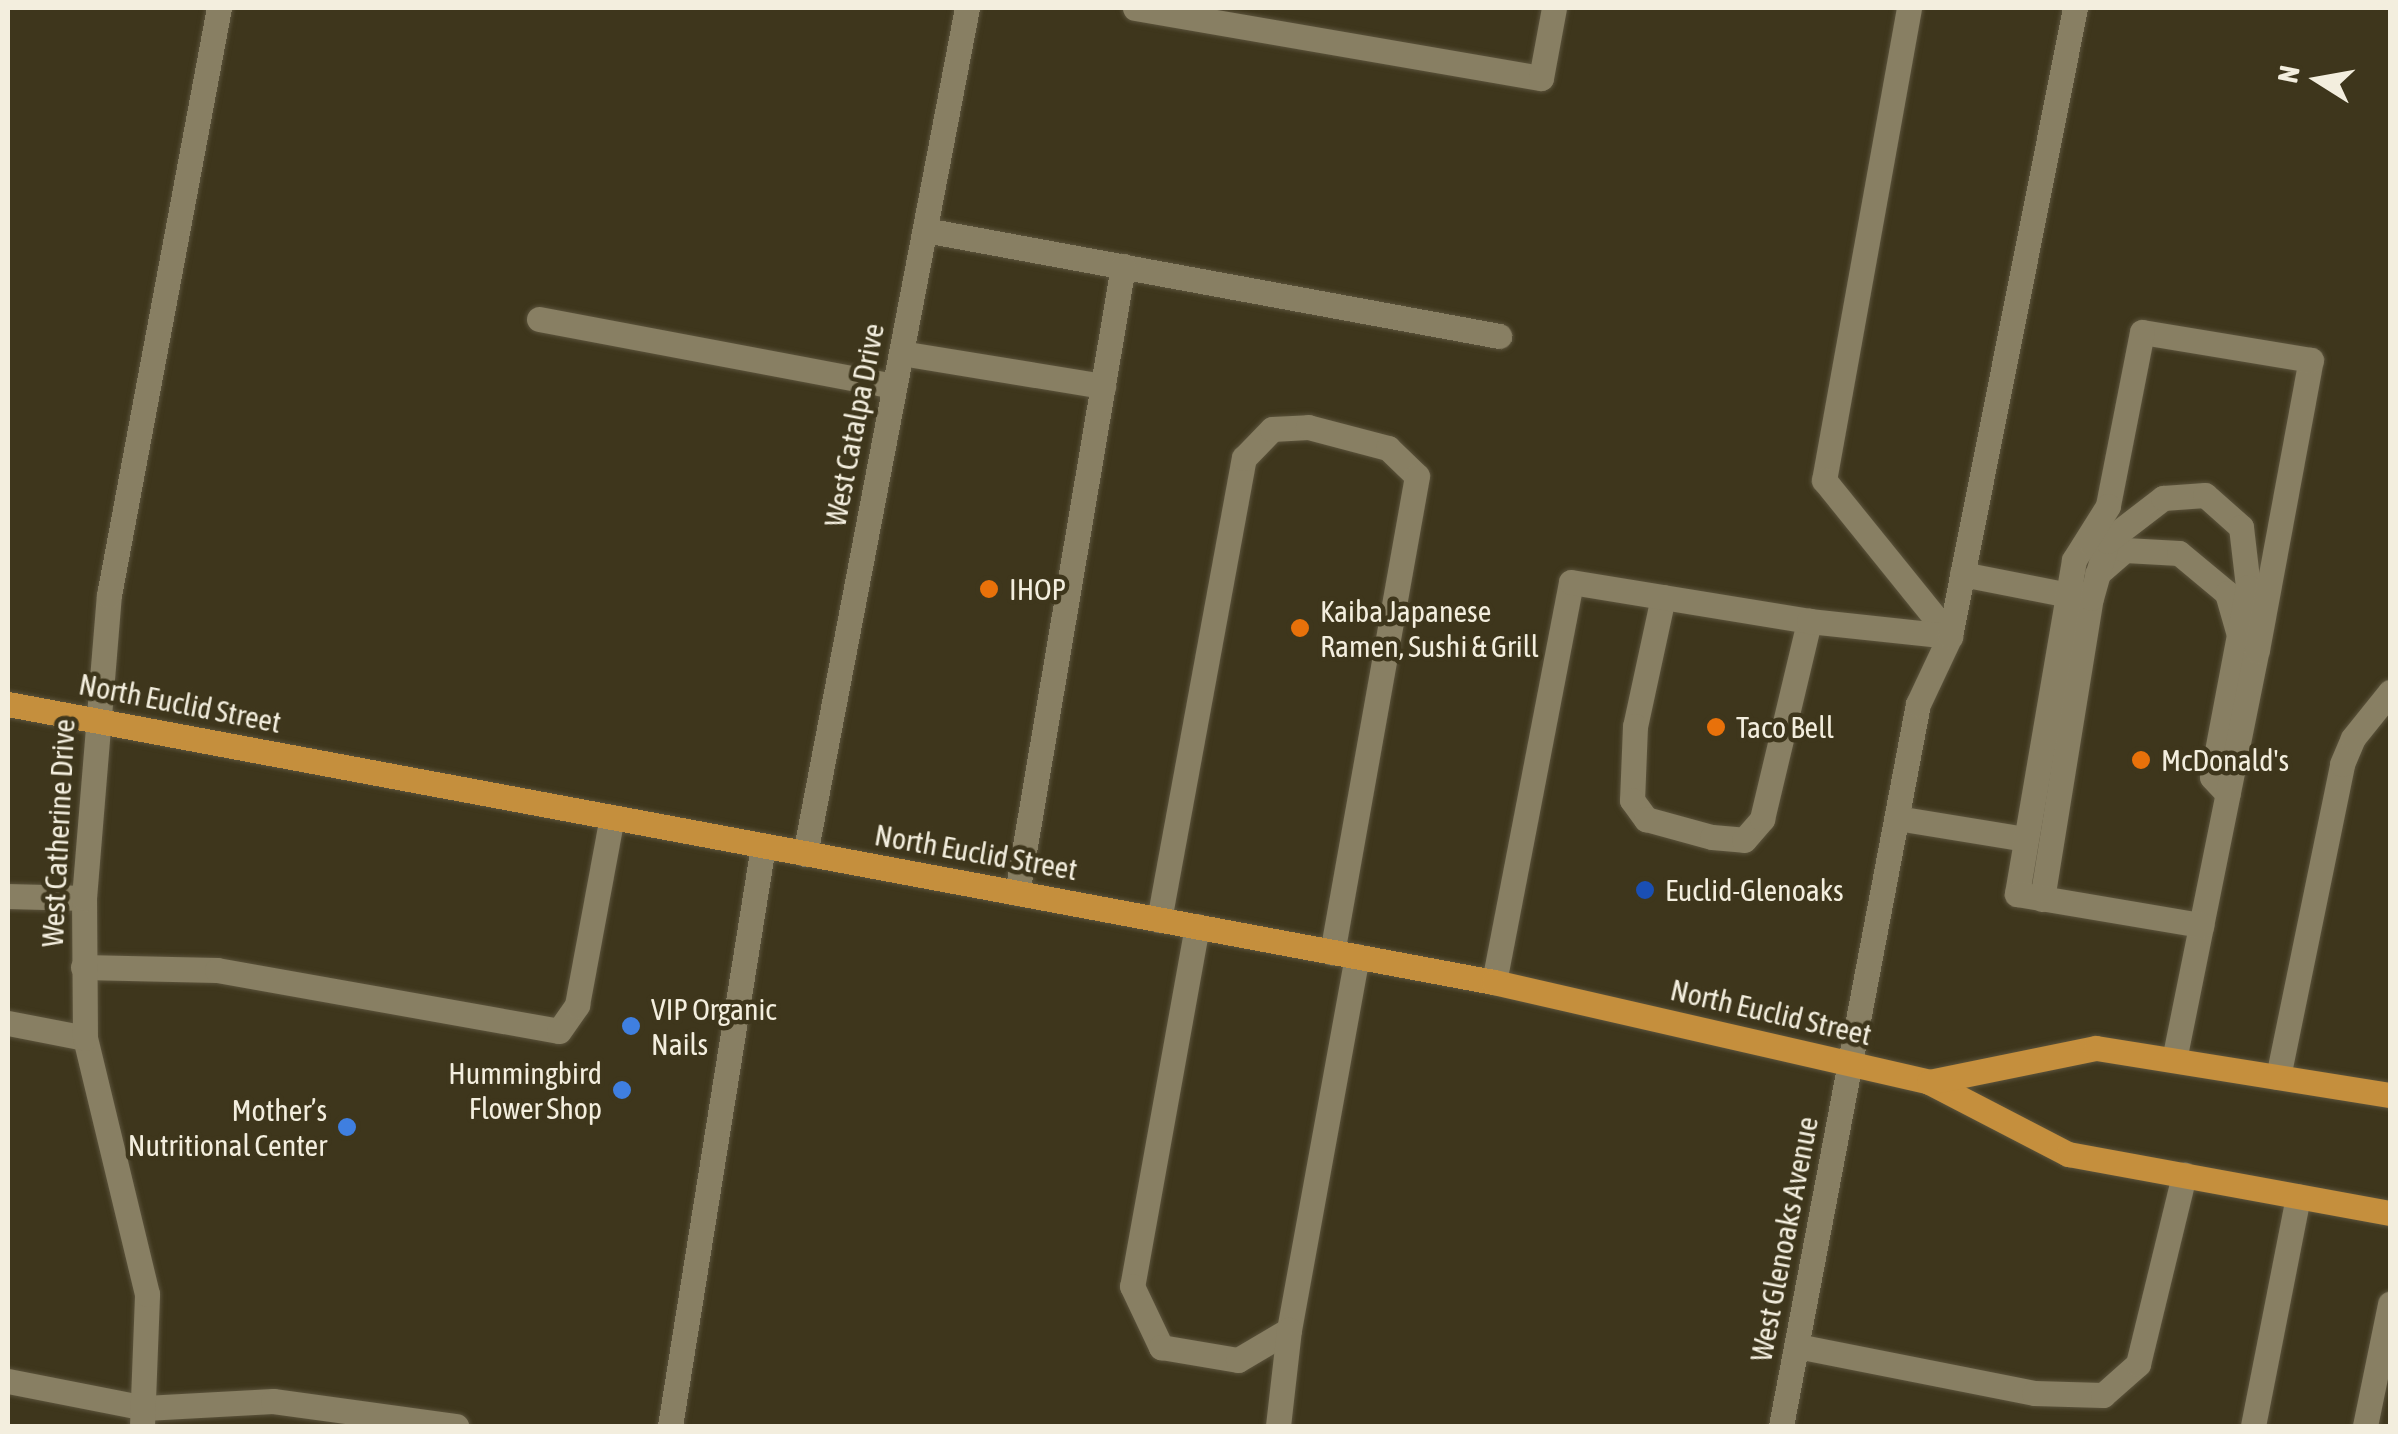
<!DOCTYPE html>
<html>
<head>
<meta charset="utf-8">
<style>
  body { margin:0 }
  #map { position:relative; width:2398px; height:1434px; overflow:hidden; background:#3e361c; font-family:"Asap Condensed",sans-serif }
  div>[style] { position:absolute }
  .roads { filter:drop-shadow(0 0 2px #5b533c) drop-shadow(0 0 2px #5b533c) }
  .minor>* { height:25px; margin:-12.5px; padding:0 12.5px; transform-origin:12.5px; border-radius:12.5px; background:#887f63 }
  .major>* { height:25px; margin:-12.5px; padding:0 12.5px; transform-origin:12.5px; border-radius:12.5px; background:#c58f3d }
  .dots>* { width:28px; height:28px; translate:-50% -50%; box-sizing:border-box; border:5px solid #3e361c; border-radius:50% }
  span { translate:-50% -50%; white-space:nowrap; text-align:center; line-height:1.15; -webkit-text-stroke:9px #3e361c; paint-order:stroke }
  .street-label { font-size:30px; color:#f3eede }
  .poi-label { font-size:30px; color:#f3eede }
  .left { translate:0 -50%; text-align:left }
  .right { translate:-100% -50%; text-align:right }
  .frame { position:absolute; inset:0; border:10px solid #f3eede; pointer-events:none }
  .north { position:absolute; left:2268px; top:30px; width:100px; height:100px; -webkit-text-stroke:8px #3e361c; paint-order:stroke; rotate:281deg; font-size:28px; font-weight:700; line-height:40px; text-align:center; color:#f3eede }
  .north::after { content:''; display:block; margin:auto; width:35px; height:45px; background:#f3eede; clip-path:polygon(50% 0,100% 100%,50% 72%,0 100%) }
</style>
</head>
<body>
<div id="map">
  <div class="roads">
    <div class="minor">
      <div style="left:1135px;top:8px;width:412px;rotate:9.8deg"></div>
      <div style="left:1541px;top:78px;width:71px;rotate:-79.5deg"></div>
      <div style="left:1909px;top:8px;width:480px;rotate:100.2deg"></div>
      <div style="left:1824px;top:480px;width:201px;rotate:51.1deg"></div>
      <div style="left:925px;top:230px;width:584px;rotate:10.46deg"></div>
      <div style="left:539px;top:319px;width:361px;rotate:10.7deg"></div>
      <div style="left:901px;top:353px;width:205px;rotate:9.3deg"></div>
      <div style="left:1962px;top:574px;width:109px;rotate:11.1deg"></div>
      <div style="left:2097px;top:574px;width:37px;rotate:-41deg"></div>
      <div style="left:2125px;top:550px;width:54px;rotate:3.2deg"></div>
      <div style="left:2179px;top:553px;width:62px;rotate:39.8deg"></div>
      <div style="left:2227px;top:593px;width:40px;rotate:74deg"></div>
      <div style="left:1663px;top:597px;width:132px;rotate:102.2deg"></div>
      <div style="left:1635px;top:726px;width:74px;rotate:92.3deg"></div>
      <div style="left:1632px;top:800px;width:24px;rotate:54deg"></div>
      <div style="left:1646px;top:819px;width:68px;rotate:15.3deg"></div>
      <div style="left:1712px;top:837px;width:32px;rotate:5deg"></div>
      <div style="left:1744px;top:840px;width:28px;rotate:-49deg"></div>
      <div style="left:1762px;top:819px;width:204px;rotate:-76.6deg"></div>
      <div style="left:1897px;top:818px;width:130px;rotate:9.3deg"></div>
      <div style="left:805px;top:854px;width:861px;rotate:-79.16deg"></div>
      <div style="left:1017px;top:893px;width:636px;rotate:-80.4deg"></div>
      <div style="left:8px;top:896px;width:76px;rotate:1.5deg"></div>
      <div style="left:2042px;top:899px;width:305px;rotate:-80.8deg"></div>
      <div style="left:2091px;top:598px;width:59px;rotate:-74.3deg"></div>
      <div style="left:2107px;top:541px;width:71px;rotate:-37.5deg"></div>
      <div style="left:2163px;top:498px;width:42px;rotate:-4.1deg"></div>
      <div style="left:2205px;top:495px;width:48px;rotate:41.6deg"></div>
      <div style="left:2241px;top:527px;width:60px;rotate:83.3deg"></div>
      <div style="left:2248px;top:587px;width:193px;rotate:100.7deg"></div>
      <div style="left:2212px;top:777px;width:23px;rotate:47deg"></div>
      <div style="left:1159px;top:920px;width:470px;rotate:-79.6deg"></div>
      <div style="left:1244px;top:458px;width:40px;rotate:-46deg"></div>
      <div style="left:1272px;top:429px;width:36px;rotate:-3deg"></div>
      <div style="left:1308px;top:427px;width:83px;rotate:14.7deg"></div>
      <div style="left:1388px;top:448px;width:40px;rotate:44deg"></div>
      <div style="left:1417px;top:476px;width:484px;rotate:100.1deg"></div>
      <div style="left:1197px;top:926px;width:366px;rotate:100.2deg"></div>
      <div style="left:1132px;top:1286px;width:68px;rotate:64.6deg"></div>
      <div style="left:1161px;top:1347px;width:78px;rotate:9.6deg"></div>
      <div style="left:1238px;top:1360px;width:59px;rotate:-30.5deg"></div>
      <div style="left:1289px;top:1330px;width:380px;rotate:-79.7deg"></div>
      <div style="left:83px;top:967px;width:134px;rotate:1.3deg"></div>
      <div style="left:217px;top:970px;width:347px;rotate:10.1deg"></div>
      <div style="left:559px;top:1031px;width:32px;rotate:-55deg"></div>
      <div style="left:577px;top:1005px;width:191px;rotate:-79.5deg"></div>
      <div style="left:1494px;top:982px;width:407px;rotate:-79.1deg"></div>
      <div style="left:1571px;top:582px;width:241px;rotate:9.3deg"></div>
      <div style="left:1809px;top:621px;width:142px;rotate:6.1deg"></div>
      <div style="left:8px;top:1023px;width:78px;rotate:11deg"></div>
      <div style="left:2174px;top:1060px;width:418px;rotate:-78.6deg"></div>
      <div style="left:2257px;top:650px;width:295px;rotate:-79.5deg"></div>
      <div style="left:2311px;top:360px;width:171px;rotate:-170.6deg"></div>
      <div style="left:2142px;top:332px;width:177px;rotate:101.1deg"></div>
      <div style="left:2108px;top:506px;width:64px;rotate:122.2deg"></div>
      <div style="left:2074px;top:560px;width:339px;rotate:99.7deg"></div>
      <div style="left:2017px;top:894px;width:187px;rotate:9.6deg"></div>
      <div style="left:2278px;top:1077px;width:319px;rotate:-78.4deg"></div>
      <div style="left:2342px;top:764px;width:28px;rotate:-67deg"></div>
      <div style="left:2353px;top:738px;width:59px;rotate:-51.2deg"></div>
      <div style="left:1797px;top:1346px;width:242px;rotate:11.2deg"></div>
      <div style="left:2034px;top:1393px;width:69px;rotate:1.7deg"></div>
      <div style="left:2103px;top:1395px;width:47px;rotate:-41.5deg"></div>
      <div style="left:2138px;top:1364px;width:195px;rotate:-76.3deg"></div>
      <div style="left:8px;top:1381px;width:140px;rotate:11.1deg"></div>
      <div style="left:145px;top:1408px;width:128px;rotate:-3.1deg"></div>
      <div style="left:273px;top:1401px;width:185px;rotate:7.8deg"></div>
      <div style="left:142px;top:1426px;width:132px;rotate:-87.8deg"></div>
      <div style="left:147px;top:1294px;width:263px;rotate:-103.6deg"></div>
      <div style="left:85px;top:1038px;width:140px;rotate:-90.4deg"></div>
      <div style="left:84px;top:898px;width:304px;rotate:-85.3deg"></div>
      <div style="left:109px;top:595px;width:597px;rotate:-79.39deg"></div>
      <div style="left:670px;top:1426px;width:587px;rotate:-80.89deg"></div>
      <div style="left:1278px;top:1426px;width:97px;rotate:-83.5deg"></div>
      <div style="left:1781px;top:1426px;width:735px;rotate:-79.26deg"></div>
      <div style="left:1918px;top:704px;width:75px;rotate:-64.8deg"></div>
      <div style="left:1950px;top:636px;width:640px;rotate:-78.74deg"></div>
      <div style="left:2253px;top:1426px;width:234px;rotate:-78.9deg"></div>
      <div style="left:2365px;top:1426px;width:125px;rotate:-78.4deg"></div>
    </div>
    <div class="major">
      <div style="left:8px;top:704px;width:1512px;rotate:10.6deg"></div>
      <div style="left:1494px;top:982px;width:446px;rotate:12.9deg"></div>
      <div style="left:1929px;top:1082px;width:157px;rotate:27.4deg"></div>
      <div style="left:2068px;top:1154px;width:327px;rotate:10.4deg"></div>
      <div style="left:1929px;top:1082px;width:170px;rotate:-11.5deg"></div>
      <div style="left:2096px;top:1048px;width:298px;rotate:9.1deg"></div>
    </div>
  </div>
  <div class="dots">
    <div style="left:989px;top:589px;background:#e8710a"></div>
    <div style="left:1300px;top:628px;background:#e8710a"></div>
    <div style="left:1716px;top:727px;background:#e8710a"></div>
    <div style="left:2141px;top:760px;background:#e8710a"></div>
    <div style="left:1645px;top:890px;background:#1a4fb4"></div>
    <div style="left:631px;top:1026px;background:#3f7fe0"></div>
    <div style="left:622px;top:1090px;background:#3f7fe0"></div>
    <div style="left:347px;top:1127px;background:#3f7fe0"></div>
  </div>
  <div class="street-label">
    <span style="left:854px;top:425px;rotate:-79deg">West Catalpa Drive</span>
    <span style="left:180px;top:703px;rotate:11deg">North Euclid Street</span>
    <span style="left:58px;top:833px;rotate:-87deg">West Catherine Drive</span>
    <span style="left:976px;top:852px;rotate:10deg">North Euclid Street</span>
    <span style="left:1771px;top:1012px;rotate:13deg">North Euclid Street</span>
    <span style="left:1784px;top:1239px;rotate:-79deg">West Glenoaks Avenue</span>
  </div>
  <div class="poi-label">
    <span class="left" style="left:1009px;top:589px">IHOP</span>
    <span class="left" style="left:1320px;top:628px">Kaiba Japanese<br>Ramen, Sushi &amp; Grill</span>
    <span class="left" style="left:1736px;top:727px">Taco Bell</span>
    <span class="left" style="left:2161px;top:760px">McDonald's</span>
    <span class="left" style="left:1665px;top:890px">Euclid-Glenoaks</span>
    <span class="left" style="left:651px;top:1026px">VIP Organic<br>Nails</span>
    <span class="right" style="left:602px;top:1090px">Hummingbird<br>Flower Shop</span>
    <span class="right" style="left:327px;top:1127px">Mother’s<br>Nutritional Center</span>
  </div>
  <div class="frame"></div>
  <div class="north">N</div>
</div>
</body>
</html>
